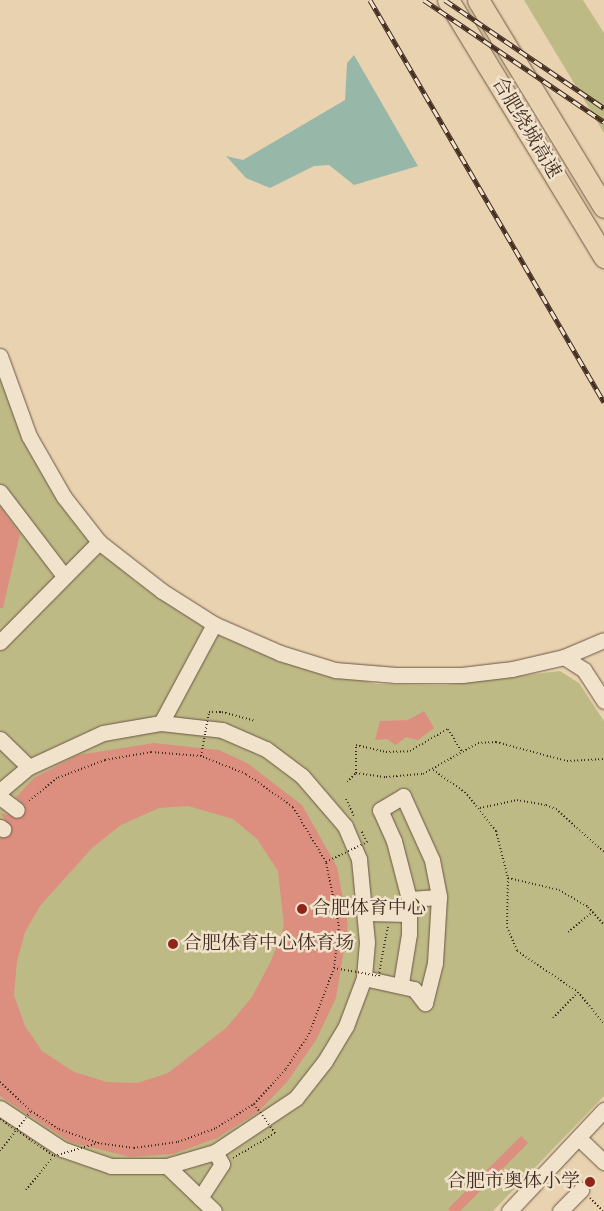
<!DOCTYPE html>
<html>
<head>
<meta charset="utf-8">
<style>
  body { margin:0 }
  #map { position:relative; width:604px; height:1211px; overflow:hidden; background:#e9d2af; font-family:"Libre Bodoni","Noto Serif SC",serif }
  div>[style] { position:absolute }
  .green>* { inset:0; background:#beba86 }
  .water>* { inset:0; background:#97b8a8 }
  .building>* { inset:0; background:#dc8f7e; transform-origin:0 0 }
  .path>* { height:2px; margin-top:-1px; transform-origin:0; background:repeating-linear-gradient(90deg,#432d22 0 1px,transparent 0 3.5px) }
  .roads { filter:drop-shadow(0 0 1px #6c5645) drop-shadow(0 0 1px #6c5645) }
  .minor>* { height:15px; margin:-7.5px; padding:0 7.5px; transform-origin:7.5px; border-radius:7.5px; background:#f1e2cb }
  .highway>* { height:21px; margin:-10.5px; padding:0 10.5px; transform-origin:10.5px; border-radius:10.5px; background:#e9d2af }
  .rail>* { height:5px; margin-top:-2.5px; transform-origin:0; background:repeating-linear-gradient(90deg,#f1e2cb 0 9px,#432d22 0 18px); box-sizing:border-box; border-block:1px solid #432d22 }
  .path-bridge>* { height:2px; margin-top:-1px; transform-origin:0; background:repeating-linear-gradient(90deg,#432d22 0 1px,transparent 0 3.5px) }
  .dots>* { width:14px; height:14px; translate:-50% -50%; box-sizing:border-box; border:2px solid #f1e2cb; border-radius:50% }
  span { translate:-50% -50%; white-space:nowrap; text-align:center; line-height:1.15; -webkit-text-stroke:5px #f1e2cb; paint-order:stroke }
  .street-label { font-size:19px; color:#432d22 }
  .poi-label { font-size:19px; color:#432d22 }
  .left { translate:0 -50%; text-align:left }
  .right { translate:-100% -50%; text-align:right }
</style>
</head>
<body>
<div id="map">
  <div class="green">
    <div style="clip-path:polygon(524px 0,583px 0,604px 33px,604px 133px)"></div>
    <div style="clip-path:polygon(0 371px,24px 433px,109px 557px,135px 581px,216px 634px,279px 660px,377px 684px,445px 685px,560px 671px,579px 683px,604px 721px,604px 1096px,493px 1211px,0 1211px)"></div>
  </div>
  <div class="water">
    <div style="clip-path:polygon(354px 55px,418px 166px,354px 185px,329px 165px,314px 166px,270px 188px,246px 178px,226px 156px,243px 160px,345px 100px,347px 63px)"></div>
  </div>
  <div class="building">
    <div style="clip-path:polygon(0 507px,20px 534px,3px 608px,0 608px)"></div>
    <div style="clip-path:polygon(424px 711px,434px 728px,418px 740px,406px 737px,396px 745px,387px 739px,375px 740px,380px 721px,408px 720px)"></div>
    <div style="clip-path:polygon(evenodd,154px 743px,219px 750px,247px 763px,302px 805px,337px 867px,348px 925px,336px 998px,316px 1040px,287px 1082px,258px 1112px,217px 1138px,173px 1154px,130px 1157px,70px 1142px,0 1096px,0 838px,8px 837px,12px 829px,0 813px,21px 818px,26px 807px,16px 797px,34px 778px,78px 755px,154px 743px,188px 806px,233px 819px,257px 839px,278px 871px,284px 926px,271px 961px,252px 997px,226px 1028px,168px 1073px,137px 1083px,107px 1082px,74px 1072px,42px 1051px,25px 1026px,14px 995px,17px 961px,25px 932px,40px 906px,92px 848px,121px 825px,159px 808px,188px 806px)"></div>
    <div style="left:521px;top:1136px;width:10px;height:103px;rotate:45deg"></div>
  </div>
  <div class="path">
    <div style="left:222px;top:712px;width:35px;rotate:15deg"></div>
    <div style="left:433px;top:770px;width:39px;rotate:35deg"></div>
    <div style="left:465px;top:792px;width:50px;rotate:51.5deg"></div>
    <div style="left:496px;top:831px;width:49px;rotate:75.7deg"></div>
    <div style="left:508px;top:878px;width:49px;rotate:91.2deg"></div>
    <div style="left:507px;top:927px;width:26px;rotate:67deg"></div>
    <div style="left:517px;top:951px;width:73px;rotate:33.9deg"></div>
    <div style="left:578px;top:992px;width:41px;rotate:50.9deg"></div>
    <div style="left:356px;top:773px;width:30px;rotate:8deg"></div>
    <div style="left:386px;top:777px;width:37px;rotate:-5deg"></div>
    <div style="left:423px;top:774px;width:63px;rotate:-29.4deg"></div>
    <div style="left:478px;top:743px;width:18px;rotate:-3deg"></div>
    <div style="left:496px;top:742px;width:73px;rotate:15deg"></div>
    <div style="left:567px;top:761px;width:37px;rotate:-3deg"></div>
    <div style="left:347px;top:782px;width:13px;rotate:-45deg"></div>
    <div style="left:356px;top:773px;width:28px;rotate:-90deg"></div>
    <div style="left:356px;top:745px;width:31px;rotate:13deg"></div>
    <div style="left:386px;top:752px;width:24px;rotate:-2deg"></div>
    <div style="left:410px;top:751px;width:44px;rotate:-30.1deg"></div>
    <div style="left:448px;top:729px;width:26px;rotate:59deg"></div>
    <div style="left:346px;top:799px;width:19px;rotate:65deg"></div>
    <div style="left:480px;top:808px;width:38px;rotate:-12deg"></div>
    <div style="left:517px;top:800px;width:29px;rotate:10deg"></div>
    <div style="left:546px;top:805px;width:11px;rotate:22deg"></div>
    <div style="left:556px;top:809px;width:64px;rotate:41.9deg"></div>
    <div style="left:508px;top:878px;width:52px;rotate:13.2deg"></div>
    <div style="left:559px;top:890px;width:34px;rotate:30deg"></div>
    <div style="left:588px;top:907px;width:24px;rotate:48deg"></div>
    <div style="left:568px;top:932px;width:32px;rotate:-39deg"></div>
    <div style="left:381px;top:962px;width:38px;rotate:-79deg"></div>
    <div style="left:553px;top:1018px;width:36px;rotate:-46deg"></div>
    <div style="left:0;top:1082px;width:42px;rotate:43.1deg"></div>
    <div style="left:31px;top:1111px;width:33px;rotate:33deg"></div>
    <div style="left:59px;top:1129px;width:41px;rotate:19.7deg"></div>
    <div style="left:98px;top:1143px;width:36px;rotate:8deg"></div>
    <div style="left:134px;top:1148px;width:44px;rotate:-7.8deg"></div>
    <div style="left:178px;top:1142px;width:40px;rotate:-20.2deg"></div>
    <div style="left:216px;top:1128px;width:45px;rotate:-32.3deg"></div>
    <div style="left:254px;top:1104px;width:47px;rotate:-47.6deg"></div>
    <div style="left:286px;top:1069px;width:42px;rotate:-56.7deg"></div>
    <div style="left:309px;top:1034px;width:71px;rotate:-69.3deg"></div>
    <div style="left:334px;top:968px;width:42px;rotate:-83.2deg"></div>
    <div style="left:339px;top:926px;width:65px;rotate:-101.5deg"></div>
    <div style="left:326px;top:862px;width:64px;rotate:-121deg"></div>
    <div style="left:293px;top:807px;width:57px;rotate:-144.9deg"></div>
    <div style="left:246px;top:774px;width:48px;rotate:-158.2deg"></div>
    <div style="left:201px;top:756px;width:50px;rotate:-175.4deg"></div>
    <div style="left:151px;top:752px;width:47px;rotate:170.1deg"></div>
    <div style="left:105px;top:760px;width:51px;rotate:159.4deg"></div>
    <div style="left:57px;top:778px;width:38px;rotate:141deg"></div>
    <div style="left:0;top:1151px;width:24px;rotate:-52deg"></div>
    <div style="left:233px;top:1158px;width:36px;rotate:-30deg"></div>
    <div style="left:563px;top:1172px;width:13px;rotate:45deg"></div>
    <div style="left:26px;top:1190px;width:41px;rotate:-50.9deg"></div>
    <div style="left:590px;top:1198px;width:18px;rotate:45deg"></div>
  </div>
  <div class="roads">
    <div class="minor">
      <div style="left:0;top:356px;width:85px;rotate:70.1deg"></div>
      <div style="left:29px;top:436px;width:70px;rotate:60.2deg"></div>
      <div style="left:64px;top:497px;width:57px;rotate:52.1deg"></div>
      <div style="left:99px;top:542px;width:80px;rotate:37.9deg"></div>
      <div style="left:162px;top:591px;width:62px;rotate:32.4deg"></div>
      <div style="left:214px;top:624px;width:72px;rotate:23.7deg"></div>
      <div style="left:280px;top:653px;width:58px;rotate:17.2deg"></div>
      <div style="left:335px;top:670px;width:61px;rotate:4.7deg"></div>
      <div style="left:396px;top:675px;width:66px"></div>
      <div style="left:462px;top:675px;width:50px;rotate:-6.8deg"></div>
      <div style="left:512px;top:669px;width:53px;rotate:-13deg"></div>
      <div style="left:564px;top:657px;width:43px;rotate:-23deg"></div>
      <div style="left:0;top:492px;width:106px;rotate:52.7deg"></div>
      <div style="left:0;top:642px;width:141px;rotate:-45.3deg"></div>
      <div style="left:564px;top:657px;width:24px;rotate:33deg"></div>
      <div style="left:584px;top:670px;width:37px;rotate:57deg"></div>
      <div style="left:161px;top:723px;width:112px;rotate:-61.8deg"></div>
      <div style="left:0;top:739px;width:40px;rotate:44deg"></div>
      <div style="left:0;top:791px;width:38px;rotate:-40deg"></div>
      <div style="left:29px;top:767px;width:81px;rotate:-24.7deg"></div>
      <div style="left:103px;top:733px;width:59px;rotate:-9.8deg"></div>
      <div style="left:161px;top:723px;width:61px;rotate:6.5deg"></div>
      <div style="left:222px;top:730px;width:48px;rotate:23.4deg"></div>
      <div style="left:266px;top:749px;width:45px;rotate:36.9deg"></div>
      <div style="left:302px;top:776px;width:66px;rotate:49.3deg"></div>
      <div style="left:345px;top:826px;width:36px;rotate:67deg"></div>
      <div style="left:359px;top:859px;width:83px;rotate:84.5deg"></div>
      <div style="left:367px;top:942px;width:36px;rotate:95deg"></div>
      <div style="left:364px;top:978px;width:51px;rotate:110.6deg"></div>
      <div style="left:346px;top:1026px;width:41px;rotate:121deg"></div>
      <div style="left:325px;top:1061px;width:47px;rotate:128.1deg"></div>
      <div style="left:296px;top:1098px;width:97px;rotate:146.3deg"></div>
      <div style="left:215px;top:1152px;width:50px;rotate:163.7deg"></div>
      <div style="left:167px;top:1166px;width:56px;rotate:180deg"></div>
      <div style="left:111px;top:1166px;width:52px;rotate:-160.9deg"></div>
      <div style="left:62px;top:1149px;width:74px;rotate:-146.5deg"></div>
      <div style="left:0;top:797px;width:21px;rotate:37deg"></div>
      <div style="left:0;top:827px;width:4px;rotate:34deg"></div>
      <div style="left:409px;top:899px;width:30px;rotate:-4deg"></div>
      <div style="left:366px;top:913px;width:43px;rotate:1.3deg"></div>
      <div style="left:364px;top:978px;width:51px;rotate:12.4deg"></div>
      <div style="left:414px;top:989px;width:18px;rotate:52deg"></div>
      <div style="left:401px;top:983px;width:50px;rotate:-80.7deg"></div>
      <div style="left:409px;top:934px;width:35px;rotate:-90deg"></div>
      <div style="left:409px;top:899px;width:60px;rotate:-104.5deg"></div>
      <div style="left:394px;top:841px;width:34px;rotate:-114deg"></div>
      <div style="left:380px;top:810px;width:27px;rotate:-31deg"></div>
      <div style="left:403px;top:796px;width:70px;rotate:65.6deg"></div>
      <div style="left:432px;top:860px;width:38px;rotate:79deg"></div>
      <div style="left:439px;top:897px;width:66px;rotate:93.5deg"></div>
      <div style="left:435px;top:963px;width:41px;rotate:104deg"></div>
      <div style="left:584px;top:1143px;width:28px;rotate:44deg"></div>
      <div style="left:167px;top:1166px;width:65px;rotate:43.8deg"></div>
      <div style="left:200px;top:1198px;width:40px;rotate:-57.1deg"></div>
      <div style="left:222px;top:1164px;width:14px;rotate:-120deg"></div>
      <div style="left:509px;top:1211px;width:139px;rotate:-46.8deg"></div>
      <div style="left:560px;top:1211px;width:30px;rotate:-45deg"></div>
    </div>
    <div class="highway">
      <div style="left:448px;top:0;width:301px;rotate:58.7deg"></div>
      <div style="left:478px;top:0;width:242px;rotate:58.7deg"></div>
    </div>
  </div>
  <div class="rail">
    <div style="left:370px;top:0;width:465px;rotate:59.8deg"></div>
    <div style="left:424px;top:0;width:217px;rotate:34.1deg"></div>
    <div style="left:445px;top:0;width:192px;rotate:34.2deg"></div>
  </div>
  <div class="path-bridge">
    <div style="left:201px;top:756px;width:45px;rotate:-79.7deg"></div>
    <div style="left:209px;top:712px;width:13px"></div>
    <div style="left:326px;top:862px;width:46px;rotate:-26deg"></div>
    <div style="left:367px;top:842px;width:13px;rotate:-117deg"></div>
    <div style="left:334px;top:968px;width:46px;rotate:10.1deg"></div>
    <div style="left:379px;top:976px;width:14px;rotate:-82deg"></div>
    <div style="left:254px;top:1104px;width:36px;rotate:54deg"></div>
    <div style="left:275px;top:1133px;width:13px;rotate:148deg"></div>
    <div style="left:0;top:1119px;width:65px;rotate:34.4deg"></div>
    <div style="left:54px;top:1156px;width:46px;rotate:-16.5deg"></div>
    <div style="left:15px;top:1132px;width:26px;rotate:-53deg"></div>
  </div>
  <div class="dots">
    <div style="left:302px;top:909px;background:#8f2418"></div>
    <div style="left:173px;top:944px;background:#8f2418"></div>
    <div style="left:590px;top:1182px;background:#8f2418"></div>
  </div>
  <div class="street-label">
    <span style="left:526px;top:128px;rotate:59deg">合肥绕城高速</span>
  </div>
  <div class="poi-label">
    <span class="left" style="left:312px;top:909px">合肥体育中心</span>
    <span class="left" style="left:183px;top:944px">合肥体育中心体育场</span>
    <span class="right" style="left:580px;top:1182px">合肥市奥体小学</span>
  </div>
</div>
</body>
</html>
